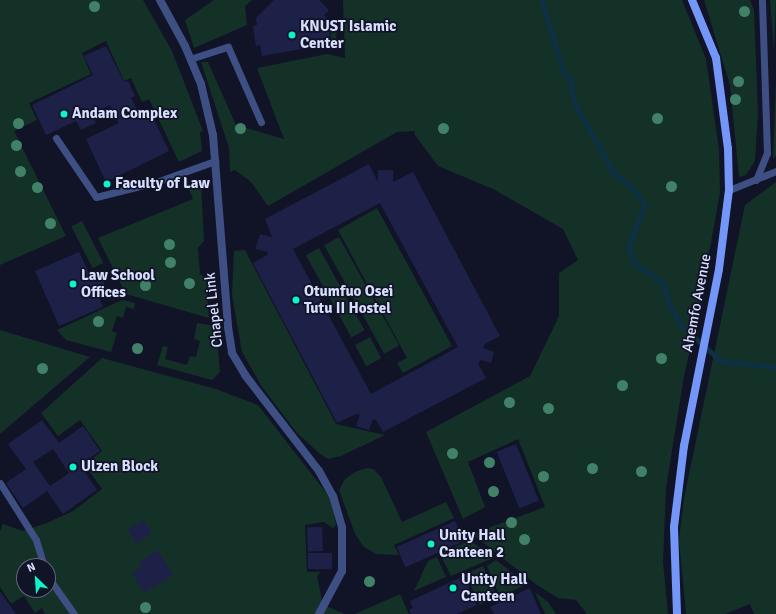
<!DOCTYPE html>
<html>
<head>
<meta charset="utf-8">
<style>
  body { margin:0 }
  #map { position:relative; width:776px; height:614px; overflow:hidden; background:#111327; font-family:Signika,sans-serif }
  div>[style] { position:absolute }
  .green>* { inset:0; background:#143127; transform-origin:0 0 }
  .stream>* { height:4.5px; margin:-2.25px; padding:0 2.25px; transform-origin:2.25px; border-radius:2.25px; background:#0d3044 }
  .building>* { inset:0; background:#1e2147; transform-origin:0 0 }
  .lane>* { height:7px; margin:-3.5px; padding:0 3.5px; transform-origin:3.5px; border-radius:3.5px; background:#3e4f84 }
  .street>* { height:8px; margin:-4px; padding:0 4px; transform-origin:4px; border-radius:4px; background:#3e4f84 }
  .secondary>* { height:8px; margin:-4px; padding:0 4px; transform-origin:4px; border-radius:4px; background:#7496f9 }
  .trees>* { width:11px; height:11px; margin:-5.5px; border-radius:50%; background:#408168 }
  .dots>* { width:11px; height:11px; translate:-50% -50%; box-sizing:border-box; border:2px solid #111327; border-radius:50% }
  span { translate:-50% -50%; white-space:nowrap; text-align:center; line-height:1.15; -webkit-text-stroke:3.5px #111327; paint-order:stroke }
  .poi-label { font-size:15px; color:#d8dffd; font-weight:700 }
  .left { translate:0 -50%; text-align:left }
  .street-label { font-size:15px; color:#d8dffd }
  .north { position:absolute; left:16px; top:558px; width:40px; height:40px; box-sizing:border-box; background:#111327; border:1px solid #61657d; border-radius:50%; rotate:335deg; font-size:11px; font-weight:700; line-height:16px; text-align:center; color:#d8dffd }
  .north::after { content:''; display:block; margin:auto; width:14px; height:18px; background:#0df4ca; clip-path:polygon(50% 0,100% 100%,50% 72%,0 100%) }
</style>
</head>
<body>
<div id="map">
  <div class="green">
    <div style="clip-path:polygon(0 0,143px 0,172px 51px,203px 131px,200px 132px,202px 151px,179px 162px,149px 99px,142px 102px,131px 78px,124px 81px,106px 41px,82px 53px,91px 74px,29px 103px,37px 120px,14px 131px,66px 236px,0 265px)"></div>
    <div style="clip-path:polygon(214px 0,252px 0,245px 6px,247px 25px,194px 48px,185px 20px)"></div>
    <div style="clip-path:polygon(343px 0,682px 0,706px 59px,719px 149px,720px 193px,697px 319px,684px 376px,666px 488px,663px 562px,668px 614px,587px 614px,576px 600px,558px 598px,537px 585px,472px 534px,545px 507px,518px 439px,468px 462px,485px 507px,463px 519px,426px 432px,530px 376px,559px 316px,559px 273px,578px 260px,563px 229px,493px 189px,438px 166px,414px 134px,415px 131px,397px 132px,268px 206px,251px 182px,235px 170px,230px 172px,229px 148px,201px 62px,208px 62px,236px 125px,284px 139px,257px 68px,327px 54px,345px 58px)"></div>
    <div style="clip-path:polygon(704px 0,750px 0,754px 10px,758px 112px,755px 161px,746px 175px,739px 177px,730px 85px)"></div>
    <div style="clip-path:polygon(770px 0,776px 0,774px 52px)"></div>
    <div style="clip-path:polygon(337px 21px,336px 43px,331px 44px,331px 22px)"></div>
    <div style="clip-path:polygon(776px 79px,776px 156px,773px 159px)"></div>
    <div style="clip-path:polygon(201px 182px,204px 241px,198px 248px,200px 274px,206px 278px,209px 318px,126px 294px,98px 238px,193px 199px,187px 185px)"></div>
    <div style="clip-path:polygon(776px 182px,776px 614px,754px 614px,750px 604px,725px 614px,686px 614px,679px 540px,684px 498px,745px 205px)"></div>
    <div style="clip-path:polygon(377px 208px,452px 346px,403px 373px,397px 363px,407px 358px,338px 230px)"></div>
    <div style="left:82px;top:221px;width:47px;height:12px;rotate:63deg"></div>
    <div style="left:339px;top:237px;width:124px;height:17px;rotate:61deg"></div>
    <div style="left:319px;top:248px;width:94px;height:15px;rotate:61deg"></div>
    <div style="clip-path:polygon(245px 250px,336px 424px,385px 435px,341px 456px,328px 459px,319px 453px,297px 433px,262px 387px,242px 352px,232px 295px,234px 251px)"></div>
    <div style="clip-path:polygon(122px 300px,135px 303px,134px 309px,126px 307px,123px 318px,117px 316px,112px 331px,117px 333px,111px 352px,66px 340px,57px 330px)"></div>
    <div style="clip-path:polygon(197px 323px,216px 326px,220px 372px,212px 380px,157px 365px,163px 346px,168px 347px,165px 359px,187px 365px,190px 356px,196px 357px,200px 341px,194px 339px)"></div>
    <div style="clip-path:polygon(0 330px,90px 357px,0 434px)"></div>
    <div style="left:370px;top:337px;width:24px;height:17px;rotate:62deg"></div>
    <div style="clip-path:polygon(evenodd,102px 358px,216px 389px,258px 405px,331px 499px,336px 525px,333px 528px,324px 522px,305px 525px,307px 572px,321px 572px,317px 576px,323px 605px,345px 614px,45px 614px,42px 608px,35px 613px,24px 596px,11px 604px,0 587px,0 531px,3px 524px,23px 531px,47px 523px,73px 511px,102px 489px,85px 465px,102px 451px,80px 420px,58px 436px,41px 413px,102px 358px,24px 566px,48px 566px,48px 590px,24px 590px,24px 566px)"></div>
    <div style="clip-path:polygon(367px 468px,373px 469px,381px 477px,402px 522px,446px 502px,454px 518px,394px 545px,399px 555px,376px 554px,364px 547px,355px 534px,339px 490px,345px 479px,355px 472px)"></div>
    <div style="clip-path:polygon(470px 540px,493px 558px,451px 576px,440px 554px)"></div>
    <div style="clip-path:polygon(437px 557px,446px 577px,414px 591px,428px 561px)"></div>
    <div style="clip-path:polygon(496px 560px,527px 584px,500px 597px,487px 566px)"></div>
    <div style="left:483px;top:566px;width:34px;height:19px;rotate:66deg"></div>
    <div style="clip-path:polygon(535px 592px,548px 602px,556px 614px,545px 614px)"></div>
    <div style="clip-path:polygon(400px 594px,409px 614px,355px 614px)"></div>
  </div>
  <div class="stream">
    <div style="left:542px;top:0;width:74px;rotate:73.5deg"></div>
    <div style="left:563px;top:71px;width:13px;rotate:51deg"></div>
    <div style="left:571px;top:81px;width:22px;rotate:80deg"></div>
    <div style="left:575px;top:103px;width:80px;rotate:60.9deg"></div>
    <div style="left:614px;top:173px;width:26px;rotate:39deg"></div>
    <div style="left:634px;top:189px;width:19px;rotate:55deg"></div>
    <div style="left:645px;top:205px;width:44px;rotate:111.3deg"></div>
    <div style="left:629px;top:246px;width:17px;rotate:73deg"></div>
    <div style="left:634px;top:262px;width:36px;rotate:36deg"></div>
    <div style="left:663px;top:283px;width:21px;rotate:73deg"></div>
    <div style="left:669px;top:303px;width:24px;rotate:62deg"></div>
    <div style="left:680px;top:324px;width:55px;rotate:42.1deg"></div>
    <div style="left:721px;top:361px;width:55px;rotate:6.2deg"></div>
  </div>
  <div class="building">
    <div style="clip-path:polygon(274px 0,319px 0,329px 10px,324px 15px,329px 20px,330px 44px,262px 56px,260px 45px,256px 46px,253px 26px,257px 25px,256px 18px)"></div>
    <div style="clip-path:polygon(106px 46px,124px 82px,128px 81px,135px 96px,131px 98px,139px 114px,149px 109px,169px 151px,106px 182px,86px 139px,119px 123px,110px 105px,92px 114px,96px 123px,81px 130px,76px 121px,46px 135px,32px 105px,93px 75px,84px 56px)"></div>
    <div style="clip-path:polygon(evenodd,369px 164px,378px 182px,378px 170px,393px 170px,393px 182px,413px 172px,500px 336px,485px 344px,483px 348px,494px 352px,491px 363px,480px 360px,478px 364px,486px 378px,383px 432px,376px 420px,373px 419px,369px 430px,356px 426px,360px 415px,356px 414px,337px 423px,253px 263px,267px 255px,268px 252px,255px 249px,260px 234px,272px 237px,265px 219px,369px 164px,380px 203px,458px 347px,371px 394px,293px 249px,380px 203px)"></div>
    <div style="clip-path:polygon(79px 252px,91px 277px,100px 273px,107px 291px,98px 295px,103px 307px,59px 326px,35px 271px)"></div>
    <div style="clip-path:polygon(evenodd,42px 420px,59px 443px,83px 426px,100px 451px,80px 465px,97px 490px,63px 514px,47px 491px,23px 508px,6px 483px,26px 469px,8px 444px,42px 420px,53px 449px,69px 473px,50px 486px,33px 462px,53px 449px)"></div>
    <div style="left:516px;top:444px;width:61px;height:21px;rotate:68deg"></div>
    <div style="left:144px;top:520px;width:16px;height:19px;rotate:60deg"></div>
    <div style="left:455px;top:521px;width:22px;height:64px;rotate:66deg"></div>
    <div style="left:322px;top:527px;width:24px;height:15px;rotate:88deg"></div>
    <div style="clip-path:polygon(158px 550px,173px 575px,144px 593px,132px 573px,142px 567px,139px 562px)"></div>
    <div style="left:332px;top:553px;width:16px;height:24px;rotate:90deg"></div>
    <div style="clip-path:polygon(464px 576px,477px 605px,457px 614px,411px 614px,409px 610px,413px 608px,410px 601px)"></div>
    <div style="clip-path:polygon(530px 588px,541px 614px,494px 614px,490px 607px)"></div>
    <div style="clip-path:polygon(0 591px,16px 614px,0 614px)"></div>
  </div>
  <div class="lane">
    <div style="left:190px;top:59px;width:40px;rotate:-18deg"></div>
    <div style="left:228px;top:47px;width:82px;rotate:66.3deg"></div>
    <div style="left:56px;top:138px;width:71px;rotate:55.9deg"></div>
    <div style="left:96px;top:197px;width:62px;rotate:-14deg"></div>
    <div style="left:156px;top:182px;width:63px;rotate:-19.6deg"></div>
    <div style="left:756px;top:180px;width:29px;rotate:-68deg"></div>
    <div style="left:767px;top:153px;width:153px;rotate:-91.9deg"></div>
    <div style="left:729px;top:190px;width:51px;rotate:-22deg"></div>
    <div style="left:0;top:483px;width:67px;rotate:57.7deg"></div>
    <div style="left:36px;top:540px;width:27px;rotate:73deg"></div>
    <div style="left:48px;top:577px;width:45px;rotate:54.9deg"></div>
  </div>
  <div class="street">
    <div style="left:160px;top:0;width:52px;rotate:61.5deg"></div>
    <div style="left:185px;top:46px;width:41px;rotate:67.2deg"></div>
    <div style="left:201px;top:84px;width:52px;rotate:76.8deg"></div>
    <div style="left:213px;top:135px;width:193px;rotate:85.5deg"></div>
    <div style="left:228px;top:327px;width:26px;rotate:81deg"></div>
    <div style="left:232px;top:353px;width:26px;rotate:59deg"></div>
    <div style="left:245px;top:375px;width:121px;rotate:52.4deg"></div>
    <div style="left:319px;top:471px;width:29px;rotate:61deg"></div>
    <div style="left:333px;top:496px;width:33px;rotate:74deg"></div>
    <div style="left:342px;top:528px;width:43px;rotate:90deg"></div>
    <div style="left:342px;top:571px;width:49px;rotate:118.1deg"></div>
  </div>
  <div class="secondary">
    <div style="left:677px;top:614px;width:87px;rotate:-92deg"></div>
    <div style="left:674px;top:527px;width:82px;rotate:-83deg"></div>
    <div style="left:684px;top:446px;width:180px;rotate:-78.8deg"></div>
    <div style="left:719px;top:269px;width:80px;rotate:-82.8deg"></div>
    <div style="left:729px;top:190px;width:41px;rotate:-91.4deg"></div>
    <div style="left:728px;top:149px;width:92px;rotate:-97.5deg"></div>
    <div style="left:716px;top:58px;width:63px;rotate:-112.5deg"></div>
  </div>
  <div class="trees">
    <div style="left:94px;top:6px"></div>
    <div style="left:744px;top:11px"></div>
    <div style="left:738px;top:81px"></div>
    <div style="left:735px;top:99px"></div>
    <div style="left:657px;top:118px"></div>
    <div style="left:18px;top:123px"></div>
    <div style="left:240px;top:128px"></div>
    <div style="left:443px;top:128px"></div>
    <div style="left:16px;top:145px"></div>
    <div style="left:20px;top:171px"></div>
    <div style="left:671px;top:186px"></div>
    <div style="left:37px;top:187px"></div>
    <div style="left:50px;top:223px"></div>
    <div style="left:169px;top:244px"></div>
    <div style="left:170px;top:262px"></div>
    <div style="left:189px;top:283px"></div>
    <div style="left:145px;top:285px"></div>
    <div style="left:98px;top:321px"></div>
    <div style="left:137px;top:348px"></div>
    <div style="left:661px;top:358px"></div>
    <div style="left:42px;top:368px"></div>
    <div style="left:622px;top:385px"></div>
    <div style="left:509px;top:402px"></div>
    <div style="left:548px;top:408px"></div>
    <div style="left:452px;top:453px"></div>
    <div style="left:489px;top:462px"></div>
    <div style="left:592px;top:468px"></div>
    <div style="left:641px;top:471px"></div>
    <div style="left:543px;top:476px"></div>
    <div style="left:493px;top:491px"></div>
    <div style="left:511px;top:522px"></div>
    <div style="left:524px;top:539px"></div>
    <div style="left:369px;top:581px"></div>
    <div style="left:145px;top:607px"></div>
  </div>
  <div class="dots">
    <div style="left:292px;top:35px;background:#0df4ca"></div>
    <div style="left:64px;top:114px;background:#0df4ca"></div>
    <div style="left:107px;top:184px;background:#0df4ca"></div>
    <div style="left:73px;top:284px;background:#0df4ca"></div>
    <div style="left:296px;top:300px;background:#0df4ca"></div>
    <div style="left:73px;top:467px;background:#0df4ca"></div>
    <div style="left:431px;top:544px;background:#0df4ca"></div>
    <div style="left:453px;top:588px;background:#0df4ca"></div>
  </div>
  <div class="poi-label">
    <span class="left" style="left:300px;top:35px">KNUST Islamic<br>Center</span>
    <span class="left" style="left:72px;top:114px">Andam Complex</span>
    <span class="left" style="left:115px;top:184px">Faculty of Law</span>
    <span class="left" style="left:81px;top:284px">Law School<br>Offices</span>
    <span class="left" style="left:304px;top:300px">Otumfuo Osei<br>Tutu II Hostel</span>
    <span class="left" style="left:81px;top:467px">Ulzen Block</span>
    <span class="left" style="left:439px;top:544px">Unity Hall<br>Canteen 2</span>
    <span class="left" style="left:461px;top:588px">Unity Hall<br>Canteen</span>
  </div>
  <div class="street-label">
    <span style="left:697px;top:303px;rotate:-79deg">Ahemfo Avenue</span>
    <span style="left:214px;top:310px;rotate:-96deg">Chapel Link</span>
  </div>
  <div class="north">N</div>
</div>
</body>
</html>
